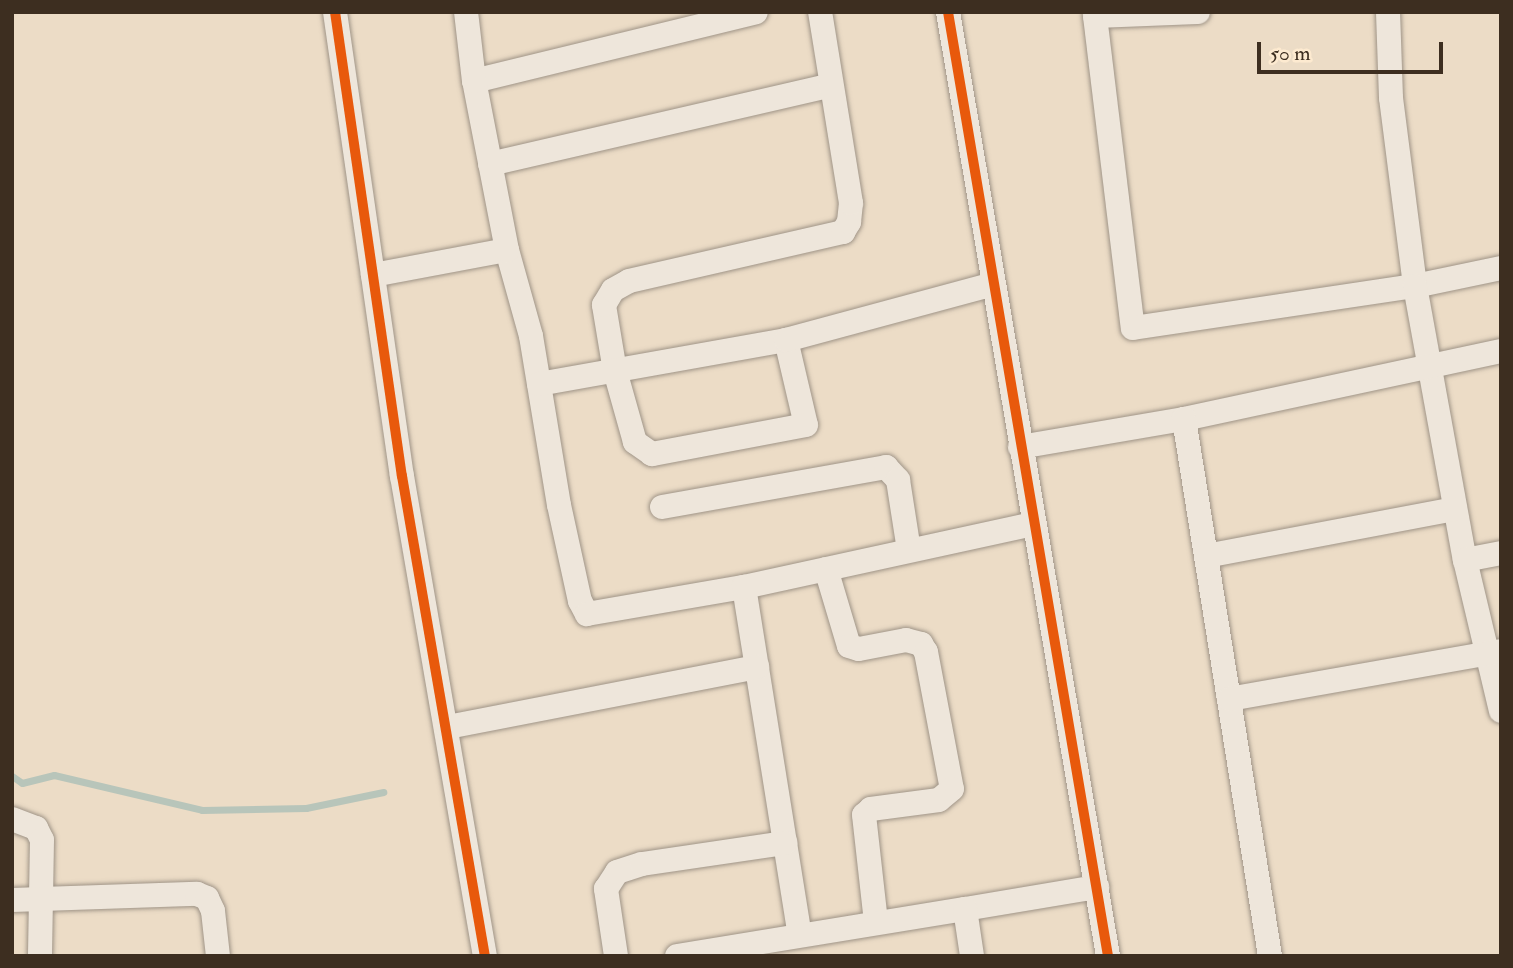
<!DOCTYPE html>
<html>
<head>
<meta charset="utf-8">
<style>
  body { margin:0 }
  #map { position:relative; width:1513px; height:968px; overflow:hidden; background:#ecdcc6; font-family:"IM FELL Double Pica",serif }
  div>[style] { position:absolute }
  .stream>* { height:7px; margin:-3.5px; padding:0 3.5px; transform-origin:3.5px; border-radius:3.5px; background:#b8c5ba }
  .roads { filter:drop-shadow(0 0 2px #9f9487) drop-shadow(0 0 2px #9f9487) }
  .minor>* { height:24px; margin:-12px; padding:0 12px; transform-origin:12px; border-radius:12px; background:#eee6db }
  .cycleway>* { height:10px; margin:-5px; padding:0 5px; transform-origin:5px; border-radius:5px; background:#e8590c }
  span { translate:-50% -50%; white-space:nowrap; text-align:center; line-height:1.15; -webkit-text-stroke:7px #fdead0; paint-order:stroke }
  .frame { position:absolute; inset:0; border:14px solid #3d2e20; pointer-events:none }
  .scale { position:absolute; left:1257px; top:42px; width:186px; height:32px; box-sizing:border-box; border:4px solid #3d2e20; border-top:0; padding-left:9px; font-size:21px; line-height:24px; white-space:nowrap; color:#3d2e20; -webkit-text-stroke:5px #fdead0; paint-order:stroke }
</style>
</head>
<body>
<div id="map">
  <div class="stream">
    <div style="left:12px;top:776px;width:12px;rotate:35deg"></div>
    <div style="left:22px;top:783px;width:33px;rotate:-14deg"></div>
    <div style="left:54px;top:775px;width:152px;rotate:13.3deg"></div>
    <div style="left:202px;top:810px;width:104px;rotate:-1.1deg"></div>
    <div style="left:306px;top:808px;width:79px;rotate:-11.7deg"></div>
  </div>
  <div class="roads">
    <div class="minor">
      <div style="left:335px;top:12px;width:469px;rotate:81.8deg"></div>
      <div style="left:402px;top:476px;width:487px;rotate:80.2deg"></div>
      <div style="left:948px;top:12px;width:957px;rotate:80.38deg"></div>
      <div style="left:1198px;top:12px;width:103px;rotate:177.8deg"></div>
      <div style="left:1095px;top:16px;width:314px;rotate:83.1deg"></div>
      <div style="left:1133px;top:328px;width:285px;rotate:-8.5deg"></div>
      <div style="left:1415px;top:286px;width:88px;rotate:-11.8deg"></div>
      <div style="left:1388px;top:12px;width:86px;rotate:88deg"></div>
      <div style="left:1391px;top:98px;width:190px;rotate:82.7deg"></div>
      <div style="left:1415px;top:286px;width:279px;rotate:79.7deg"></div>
      <div style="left:1465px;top:560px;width:155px;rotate:76.6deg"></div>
      <div style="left:474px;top:81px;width:290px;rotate:-13.7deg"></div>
      <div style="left:490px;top:164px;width:350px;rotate:-13deg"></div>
      <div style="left:507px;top:250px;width:89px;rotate:74.4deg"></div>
      <div style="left:531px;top:336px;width:171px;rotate:80.6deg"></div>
      <div style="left:559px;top:505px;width:98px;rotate:77.7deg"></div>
      <div style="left:580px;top:601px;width:15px;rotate:62deg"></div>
      <div style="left:587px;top:614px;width:159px;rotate:-9.8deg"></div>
      <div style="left:744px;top:587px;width:352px;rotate:80.9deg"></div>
      <div style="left:373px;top:275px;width:136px;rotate:-10.6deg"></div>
      <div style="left:507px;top:250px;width:172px;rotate:-101deg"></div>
      <div style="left:474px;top:81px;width:69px;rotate:-96.6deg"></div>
      <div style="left:786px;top:340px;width:87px;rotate:76.8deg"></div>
      <div style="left:806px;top:425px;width:157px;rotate:169.3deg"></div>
      <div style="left:652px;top:454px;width:21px;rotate:-145deg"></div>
      <div style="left:635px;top:442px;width:74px;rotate:-105.7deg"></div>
      <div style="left:615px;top:371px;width:67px;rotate:-99.5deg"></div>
      <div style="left:604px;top:305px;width:17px;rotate:-59deg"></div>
      <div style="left:613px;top:290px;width:18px;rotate:-29deg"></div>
      <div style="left:629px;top:281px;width:220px;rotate:-12.9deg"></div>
      <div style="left:843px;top:232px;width:12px;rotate:-59deg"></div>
      <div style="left:849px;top:222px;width:19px;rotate:-84deg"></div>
      <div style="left:851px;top:203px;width:193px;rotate:-99.2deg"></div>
      <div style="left:539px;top:384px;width:251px;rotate:-10.1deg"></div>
      <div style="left:786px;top:340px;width:214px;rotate:-15.1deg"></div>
      <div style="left:1184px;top:419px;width:324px;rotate:-12.1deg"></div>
      <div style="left:1020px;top:447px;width:166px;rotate:-9.7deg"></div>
      <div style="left:1184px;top:419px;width:544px;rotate:80.9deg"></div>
      <div style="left:662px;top:507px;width:228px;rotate:-10.1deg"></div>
      <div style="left:886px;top:467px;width:18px;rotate:47deg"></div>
      <div style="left:898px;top:480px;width:71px;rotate:81.1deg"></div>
      <div style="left:1206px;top:556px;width:253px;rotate:-10.7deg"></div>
      <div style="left:1465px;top:560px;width:37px;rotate:-11deg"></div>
      <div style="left:826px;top:569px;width:80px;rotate:73.4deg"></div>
      <div style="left:849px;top:646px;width:10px;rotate:17deg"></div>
      <div style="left:859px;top:649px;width:48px;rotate:-10.8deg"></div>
      <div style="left:906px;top:640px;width:16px;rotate:15deg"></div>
      <div style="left:921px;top:644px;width:9px;rotate:58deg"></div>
      <div style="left:926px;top:652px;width:139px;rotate:79.3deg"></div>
      <div style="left:952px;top:789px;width:17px;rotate:140deg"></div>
      <div style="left:939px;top:800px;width:69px;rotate:172.5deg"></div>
      <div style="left:871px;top:809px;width:9px;rotate:139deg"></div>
      <div style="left:864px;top:815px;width:108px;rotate:83.6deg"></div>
      <div style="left:744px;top:587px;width:297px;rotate:-12.3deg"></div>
      <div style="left:1229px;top:699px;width:276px;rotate:-10deg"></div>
      <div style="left:448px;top:727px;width:315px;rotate:-11deg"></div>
      <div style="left:12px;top:819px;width:26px;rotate:21deg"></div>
      <div style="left:36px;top:828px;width:13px;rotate:63deg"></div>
      <div style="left:42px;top:840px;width:116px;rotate:91deg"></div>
      <div style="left:12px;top:900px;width:185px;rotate:-1.9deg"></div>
      <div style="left:197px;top:894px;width:11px;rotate:22deg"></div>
      <div style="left:207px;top:898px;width:14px;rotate:65deg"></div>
      <div style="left:213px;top:911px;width:45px;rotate:83.7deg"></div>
      <div style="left:965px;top:909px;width:134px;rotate:-9.5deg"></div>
      <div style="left:616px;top:956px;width:68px;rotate:-98.5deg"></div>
      <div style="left:606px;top:889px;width:20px;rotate:-57deg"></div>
      <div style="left:617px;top:872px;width:26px;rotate:-18deg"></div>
      <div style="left:642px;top:864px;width:145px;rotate:-8.4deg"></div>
      <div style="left:677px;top:956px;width:292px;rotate:-9.3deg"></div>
      <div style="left:965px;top:909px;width:48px;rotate:81.5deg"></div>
    </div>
  </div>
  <div class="cycleway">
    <div style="left:335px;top:12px;width:469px;rotate:81.8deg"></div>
    <div style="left:402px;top:476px;width:487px;rotate:80.2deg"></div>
    <div style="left:948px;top:12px;width:957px;rotate:80.38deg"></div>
  </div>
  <div class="frame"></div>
  <div class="scale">50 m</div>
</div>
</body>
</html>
